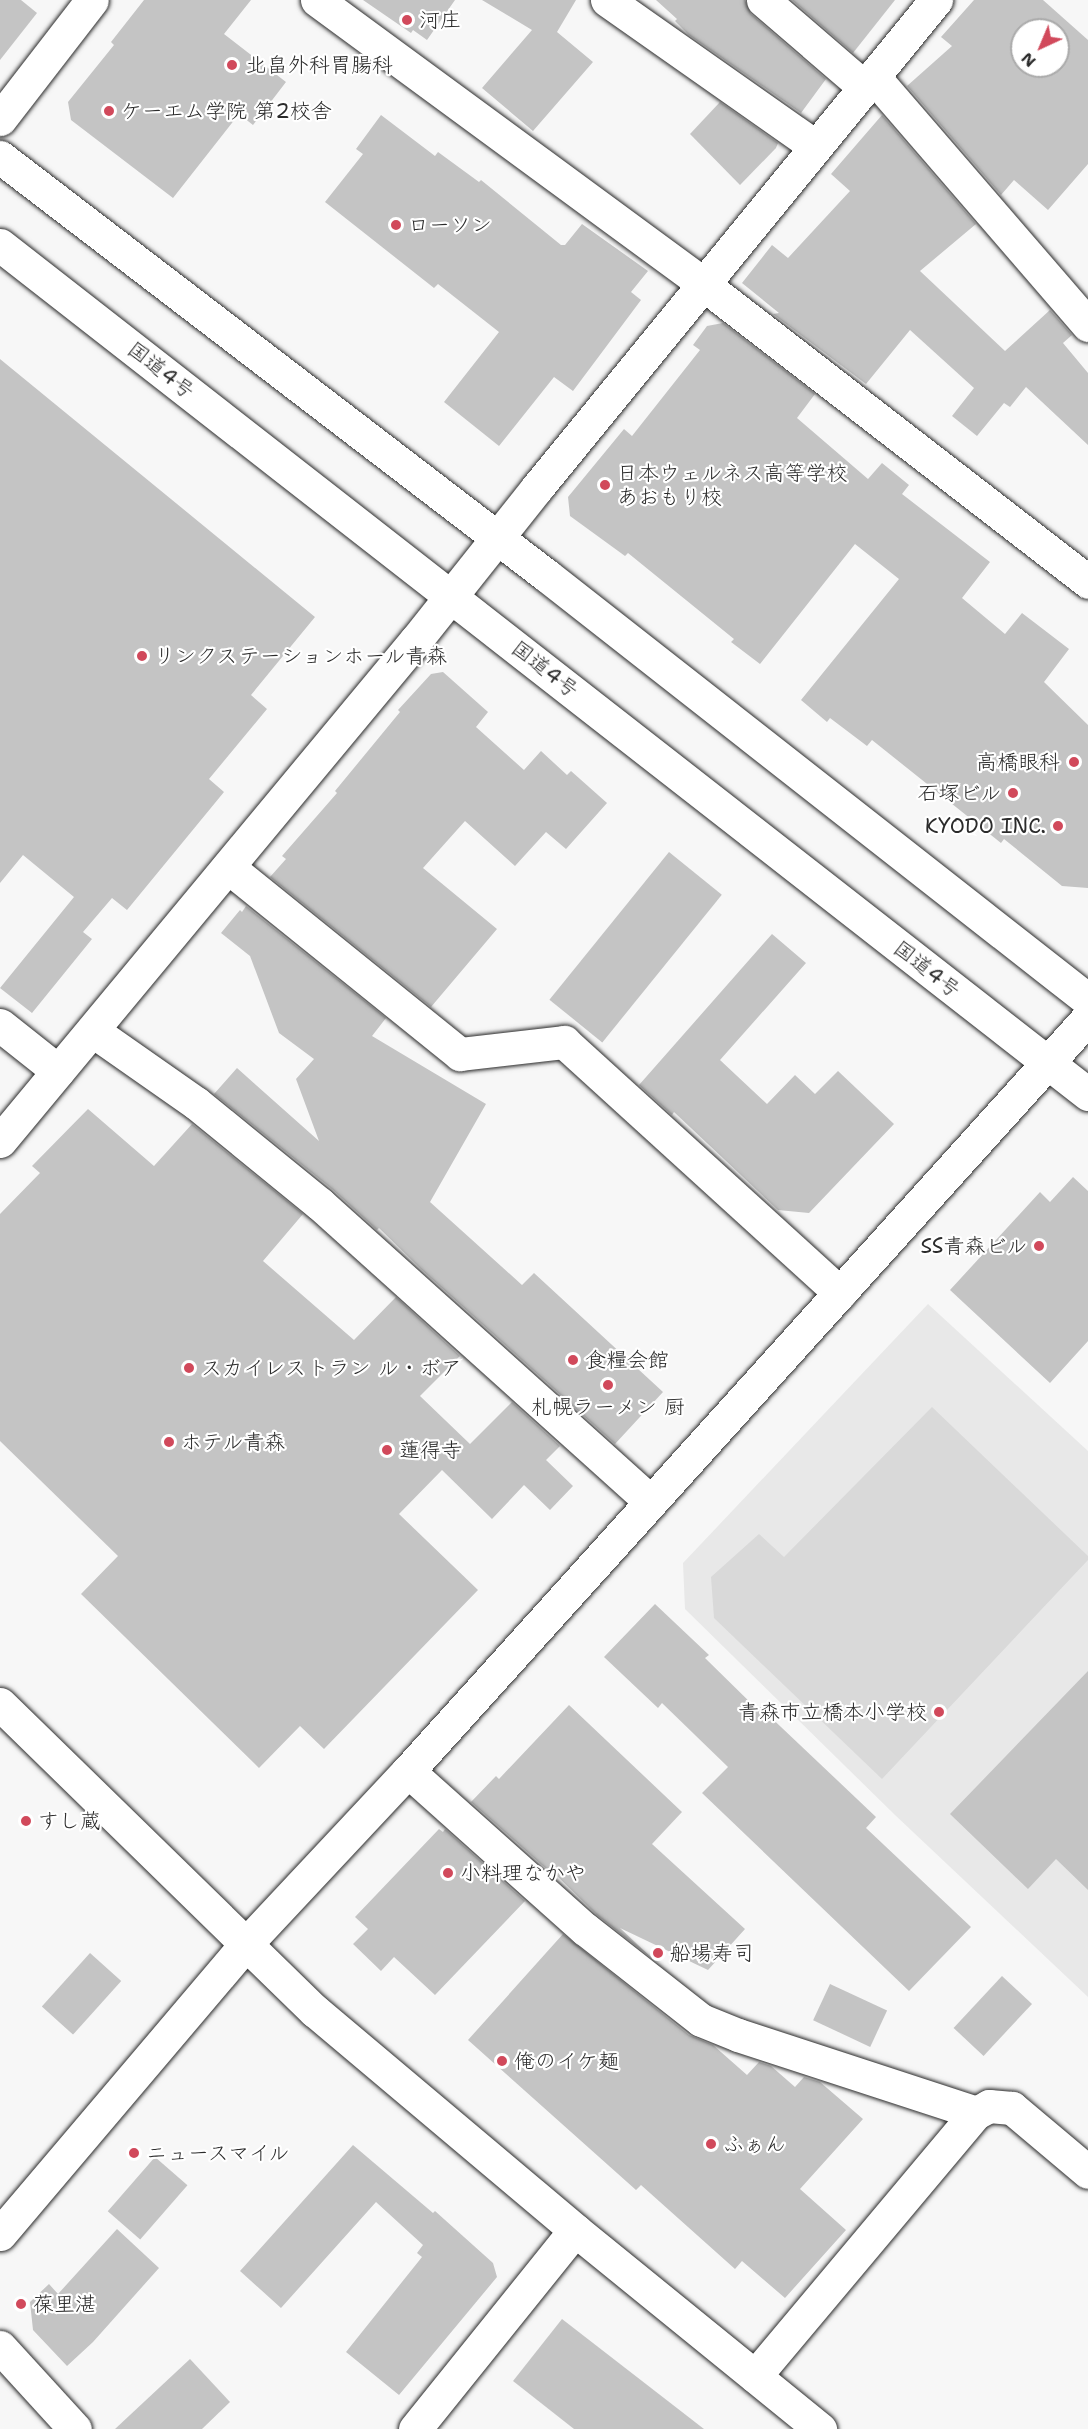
<!DOCTYPE html>
<html>
<head>
<meta charset="utf-8">
<style>
  body { margin:0 }
  #map { position:relative; width:1088px; height:2429px; overflow:hidden; background:#f7f7f7; font-family:"Shantell Sans","Klee One",sans-serif }
  div>[style] { position:absolute }
  .built>* { inset:0; background:#e8e8e8 }
  .green>* { inset:0; background:#d9d9d9 }
  .building>* { inset:0; background:#c4c4c4; transform-origin:0 0 }
  .roads { filter:drop-shadow(0 0 2px #2b2b2b) drop-shadow(0 0 2px #2b2b2b) }
  .minor>* { height:33px; margin:-16.5px; padding:0 16.5px; transform-origin:16.5px; border-radius:16.5px; background:#fff }
  .tertiary>* { height:33px; margin:-16.5px; padding:0 16.5px; transform-origin:16.5px; border-radius:16.5px; background:#fff }
  .trunk>* { height:33px; margin:-16.5px; padding:0 16.5px; transform-origin:16.5px; border-radius:16.5px; background:#fff }
  .dots>* { width:16px; height:16px; translate:-50% -50%; box-sizing:border-box; border:3px solid #fff; border-radius:50% }
  span { translate:-50% -50%; white-space:nowrap; text-align:center; line-height:1.15; -webkit-text-stroke:4.5px #fff; paint-order:stroke }
  .poi-label { font-size:21px; color:#2b2b2b }
  .left { translate:0 -50%; text-align:left }
  .right { translate:-100% -50%; text-align:right }
  .street-label { font-size:21px; color:#2b2b2b }
  .north { position:absolute; left:1010px; top:18px; width:60px; height:60px; box-sizing:border-box; background:#fff; border:2px solid #aaa; border-radius:50%; rotate:224deg; font-size:16px; font-weight:700; line-height:24px; text-align:center; color:#2b2b2b }
  .north::after { content:''; display:block; margin:auto; width:21px; height:27px; background:#d1495b; clip-path:polygon(50% 0,100% 100%,50% 72%,0 100%) }
</style>
</head>
<body>
<div id="map">
  <div class="built">
    <div style="clip-path:polygon(928px 1304px,1088px 1451px,1088px 1997px,895px 1815px,685px 1609px,683px 1563px)"></div>
  </div>
  <div class="green">
    <div style="clip-path:polygon(932px 1407px,1088px 1556px,1088px 1560px,882px 1779px,714px 1618px,711px 1577px,759px 1534px,784px 1557px)"></div>
  </div>
  <div class="building">
    <div style="clip-path:polygon(0 0,21px 0,37px 13px,0 60px)"></div>
    <div style="clip-path:polygon(144px 0,251px 0,224px 34px,286px 82px,253px 125px,239px 114px,173px 198px,71px 120px,68px 102px,114px 45px,111px 42px)"></div>
    <div style="clip-path:polygon(363px 0,455px 0,427px 40px,413px 30px,411px 33px)"></div>
    <div style="clip-path:polygon(482px 0,576px 0,557px 32px,593px 62px,533px 131px,482px 88px,532px 30px)"></div>
    <div style="clip-path:polygon(656px 0,745px 0,751px 14px,826px 79px,801px 113px,689px 35px,675px 21px,677px 19px)"></div>
    <div style="clip-path:polygon(792px 0,895px 0,853px 53px)"></div>
    <div style="clip-path:polygon(evenodd,974px 0,1043px 0,1088px 40px,1088px 164px,1048px 210px,1014px 180px,1001px 195px,907px 86px,952px 46px,941px 37px,974px 0,1022px 30px,1058px 30px,1058px 66px,1022px 66px,1022px 30px)"></div>
    <div style="clip-path:polygon(720px 102px,778px 143px,776px 148px,740px 185px,690px 134px)"></div>
    <div style="clip-path:polygon(381px 115px,435px 156px,438px 152px,479px 182px,481px 180px,561px 245px,565px 245px,582px 224px,648px 271px,631px 292px,641px 300px,573px 391px,554px 377px,499px 446px,444px 402px,499px 332px,438px 284px,434px 288px,325px 202px,363px 154px,356px 149px)"></div>
    <div style="clip-path:polygon(882px 115px,976px 224px,920px 271px,1005px 351px,1050px 310px,1072px 335px,1063px 343px,1088px 373px,1088px 445px,1026px 387px,1010px 407px,1004px 403px,977px 436px,952px 416px,974px 388px,910px 330px,866px 384px,773px 314px,779px 313px,742px 283px,772px 245px,788px 258px,850px 191px,831px 174px)"></div>
    <div style="clip-path:polygon(723px 323px,815px 394px,797px 418px,868px 479px,882px 463px,909px 485px,902px 494px,990px 562px,962px 598px,1005px 634px,1022px 613px,1069px 649px,1044px 682px,1088px 725px,1088px 888px,1062px 886px,1004px 839px,1001px 843px,872px 740px,867px 746px,830px 718px,827px 722px,801px 700px,899px 579px,855px 544px,760px 664px,731px 642px,734px 639px,628px 553px,625px 556px,570px 516px,568px 497px,624px 429px,632px 436px,700px 350px,693px 345px,707px 326px)"></div>
    <div style="clip-path:polygon(0 359px,315px 617px,251px 695px,267px 709px,209px 779px,224px 792px,127px 910px,112px 898px,83px 932px,92px 939px,32px 1013px,0 988px,74px 897px,23px 855px,0 883px)"></div>
    <div style="clip-path:polygon(443px 672px,488px 712px,476px 727px,524px 770px,541px 751px,567px 775px,571px 771px,607px 803px,566px 849px,546px 832px,515px 866px,465px 821px,423px 868px,497px 929px,431px 1007px,270px 877px,286px 859px,282px 856px,337px 793px,335px 791px,400px 712px,398px 710px,431px 674px)"></div>
    <div style="left:669px;top:852px;width:68px;height:190px;rotate:39deg"></div>
    <div style="clip-path:polygon(246px 906px,386px 1018px,372px 1036px,486px 1104px,430px 1202px,522px 1285px,534px 1273px,663px 1392px,615px 1444px,422px 1270px,379px 1228px,377px 1230px,332px 1189px,214px 1094px,237px 1068px,319px 1141px,296px 1079px,314px 1059px,279px 1033px,250px 956px,221px 933px,240px 910px,242px 912px)"></div>
    <div style="clip-path:polygon(772px 934px,806px 963px,720px 1060px,767px 1104px,795px 1075px,815px 1094px,838px 1071px,894px 1124px,809px 1213px,778px 1210px,674px 1112px,672px 1115px,639px 1085px)"></div>
    <div style="clip-path:polygon(88px 1109px,154px 1166px,192px 1124px,303px 1214px,263px 1261px,354px 1340px,396px 1297px,460px 1356px,420px 1396px,470px 1444px,512px 1402px,560px 1446px,546px 1460px,573px 1486px,550px 1510px,524px 1485px,492px 1519px,442px 1470px,399px 1514px,478px 1590px,324px 1749px,300px 1726px,259px 1768px,81px 1594px,118px 1556px,0 1441px,0 1214px,40px 1173px,32px 1166px)"></div>
    <div style="clip-path:polygon(1073px 1177px,1088px 1191px,1088px 1341px,1050px 1383px,950px 1290px,1040px 1192px,1050px 1202px)"></div>
    <div style="clip-path:polygon(655px 1604px,709px 1655px,705px 1658px,758px 1710px,760px 1707px,876px 1817px,866px 1828px,971px 1927px,909px 1991px,702px 1793px,728px 1767px,662px 1703px,658px 1708px,604px 1657px)"></div>
    <div style="clip-path:polygon(1088px 1671px,1088px 1890px,1056px 1859px,1028px 1889px,950px 1814px)"></div>
    <div style="clip-path:polygon(569px 1705px,682px 1812px,652px 1844px,745px 1929px,708px 1970px,620px 1928px,654px 1960px,597px 1915px,553px 1872px,551px 1873px,471px 1802px,496px 1776px,499px 1779px)"></div>
    <div style="clip-path:polygon(439px 1829px,443px 1832px,445px 1829px,525px 1901px,435px 1995px,394px 1957px,381px 1971px,353px 1944px,368px 1929px,355px 1917px)"></div>
    <div style="clip-path:polygon(563px 1934px,689px 2035px,713px 2045px,747px 2075px,759px 2062px,771px 2066px,795px 2087px,804px 2077px,820px 2082px,863px 2119px,800px 2189px,846px 2230px,785px 2298px,742px 2261px,735px 2269px,641px 2185px,636px 2190px,468px 2040px)"></div>
    <div style="left:90px;top:1953px;width:42px;height:72px;rotate:42deg"></div>
    <div style="left:1002px;top:1976px;width:41px;height:71px;rotate:43deg"></div>
    <div style="left:830px;top:1984px;width:63px;height:40px;rotate:25deg"></div>
    <div style="clip-path:polygon(353px 2145px,433px 2213px,435px 2211px,493px 2263px,497px 2277px,399px 2395px,346px 2352px,422px 2257px,417px 2253px,423px 2245px,376px 2202px,281px 2308px,240px 2271px)"></div>
    <div style="left:155px;top:2157px;width:43px;height:72px;rotate:41deg"></div>
    <div style="clip-path:polygon(117px 2229px,159px 2268px,93px 2342px,67px 2366px,33px 2330px,30px 2302px,49px 2284px,58px 2294px)"></div>
    <div style="clip-path:polygon(562px 2319px,704px 2429px,574px 2429px,513px 2381px)"></div>
    <div style="clip-path:polygon(190px 2359px,230px 2402px,202px 2429px,115px 2429px)"></div>
  </div>
  <div class="roads">
    <div class="minor">
      <div style="left:317px;top:0;width:479px;rotate:36.3deg"></div>
      <div style="left:703px;top:284px;width:487px;rotate:37.7deg"></div>
      <div style="left:607px;top:0;width:254px;rotate:35.1deg"></div>
      <div style="left:763px;top:0;width:133px;rotate:40.7deg"></div>
      <div style="left:873px;top:76px;width:329px;rotate:49.2deg"></div>
      <div style="left:228px;top:867px;width:298px;rotate:38.9deg"></div>
      <div style="left:460px;top:1054px;width:105px;rotate:-6.6deg"></div>
      <div style="left:564px;top:1042px;width:373px;rotate:42.3deg"></div>
      <div style="left:0;top:1025px;width:74px;rotate:38.4deg"></div>
      <div style="left:93px;top:1031px;width:126px;rotate:35deg"></div>
      <div style="left:196px;top:1103px;width:160px;rotate:39.2deg"></div>
      <div style="left:320px;top:1204px;width:445px;rotate:42deg"></div>
      <div style="left:408px;top:1771px;width:237px;rotate:41.8deg"></div>
      <div style="left:585px;top:1929px;width:147px;rotate:38.1deg"></div>
      <div style="left:701px;top:2020px;width:40px;rotate:22deg"></div>
      <div style="left:738px;top:2035px;width:250px;rotate:18.1deg"></div>
      <div style="left:755px;top:2376px;width:344px;rotate:-50deg"></div>
      <div style="left:976px;top:2113px;width:15px;rotate:-28deg"></div>
      <div style="left:989px;top:2106px;width:23px;rotate:5deg"></div>
      <div style="left:1012px;top:2108px;width:99px;rotate:40.1deg"></div>
    </div>
    <div class="tertiary">
      <div style="left:0;top:119px;width:150px;rotate:-52.3deg"></div>
      <div style="left:0;top:1141px;width:651px;rotate:-50.3deg"></div>
      <div style="left:416px;top:640px;width:193px;rotate:-51.5deg"></div>
      <div style="left:536px;top:489px;width:632px;rotate:-50.72deg"></div>
      <div style="left:0;top:1704px;width:440px;rotate:44.3deg"></div>
      <div style="left:315px;top:2011px;width:340px;rotate:40.1deg"></div>
      <div style="left:575px;top:2230px;width:316px;rotate:39.1deg"></div>
      <div style="left:0;top:2234px;width:379px;rotate:-49.7deg"></div>
      <div style="left:245px;top:1945px;width:238px;rotate:-46.9deg"></div>
      <div style="left:408px;top:1771px;width:1015px;rotate:-47.92deg"></div>
      <div style="left:0;top:2347px;width:111px;rotate:47.6deg"></div>
      <div style="left:415px;top:2429px;width:255px;rotate:-51.2deg"></div>
    </div>
    <div class="trunk">
      <div style="left:0;top:157px;width:688px;rotate:37.44deg"></div>
      <div style="left:546px;top:575px;width:689px;rotate:38.1deg"></div>
      <div style="left:0;top:245px;width:1380px;rotate:37.97deg"></div>
    </div>
  </div>
  <div class="dots">
    <div style="left:407px;top:20px;background:#d1495b"></div>
    <div style="left:232px;top:65px;background:#d1495b"></div>
    <div style="left:109px;top:111px;background:#d1495b"></div>
    <div style="left:396px;top:225px;background:#d1495b"></div>
    <div style="left:605px;top:485px;background:#d1495b"></div>
    <div style="left:142px;top:656px;background:#d1495b"></div>
    <div style="left:1074px;top:762px;background:#d1495b"></div>
    <div style="left:1013px;top:793px;background:#d1495b"></div>
    <div style="left:1058px;top:826px;background:#d1495b"></div>
    <div style="left:1039px;top:1246px;background:#d1495b"></div>
    <div style="left:573px;top:1360px;background:#d1495b"></div>
    <div style="left:189px;top:1368px;background:#d1495b"></div>
    <div style="left:608px;top:1385px;background:#d1495b"></div>
    <div style="left:169px;top:1442px;background:#d1495b"></div>
    <div style="left:387px;top:1450px;background:#d1495b"></div>
    <div style="left:939px;top:1712px;background:#d1495b"></div>
    <div style="left:26px;top:1821px;background:#d1495b"></div>
    <div style="left:448px;top:1873px;background:#d1495b"></div>
    <div style="left:658px;top:1953px;background:#d1495b"></div>
    <div style="left:502px;top:2061px;background:#d1495b"></div>
    <div style="left:711px;top:2144px;background:#d1495b"></div>
    <div style="left:134px;top:2153px;background:#d1495b"></div>
    <div style="left:21px;top:2304px;background:#d1495b"></div>
  </div>
  <div class="poi-label">
    <span class="left" style="left:419px;top:20px">河庄</span>
    <span class="left" style="left:246px;top:65px">北畠外科胃腸科</span>
    <span class="left" style="left:121px;top:111px">ケーエム学院 第2校舎</span>
    <span class="left" style="left:408px;top:225px">ローソン</span>
    <span class="left" style="left:617px;top:485px">日本ウェルネス高等学校<br>あおもり校</span>
    <span class="left" style="left:154px;top:656px">リンクステーションホール青森</span>
    <span class="right" style="left:1060px;top:762px">高橋眼科</span>
    <span class="right" style="left:1001px;top:793px">石塚ビル</span>
    <span class="right" style="left:1046px;top:826px">KYODO INC.</span>
    <span class="right" style="left:1027px;top:1246px">SS青森ビル</span>
    <span class="left" style="left:585px;top:1360px">食糧会館</span>
    <span class="left" style="left:201px;top:1368px">スカイレストラン ル・ボア</span>
    <span style="left:608px;top:1407px">札幌ラーメン 厨</span>
    <span class="left" style="left:181px;top:1442px">ホテル青森</span>
    <span class="left" style="left:399px;top:1450px">蓮得寺</span>
    <span class="right" style="left:927px;top:1712px">青森市立橋本小学校</span>
    <span class="left" style="left:38px;top:1821px">すし蔵</span>
    <span class="left" style="left:460px;top:1873px">小料理なかや</span>
    <span class="left" style="left:670px;top:1953px">船場寿司</span>
    <span class="left" style="left:514px;top:2061px">俺のイケ麺</span>
    <span class="left" style="left:723px;top:2144px">ふぁん</span>
    <span class="left" style="left:146px;top:2153px">ニュースマイル</span>
    <span class="left" style="left:33px;top:2304px">葆里湛</span>
  </div>
  <div class="street-label">
    <span style="left:161px;top:370px;rotate:38deg">国道4号</span>
    <span style="left:545px;top:669px;rotate:38deg">国道4号</span>
    <span style="left:927px;top:969px;rotate:38deg">国道4号</span>
  </div>
  <div class="north">N</div>
</div>
</body>
</html>
